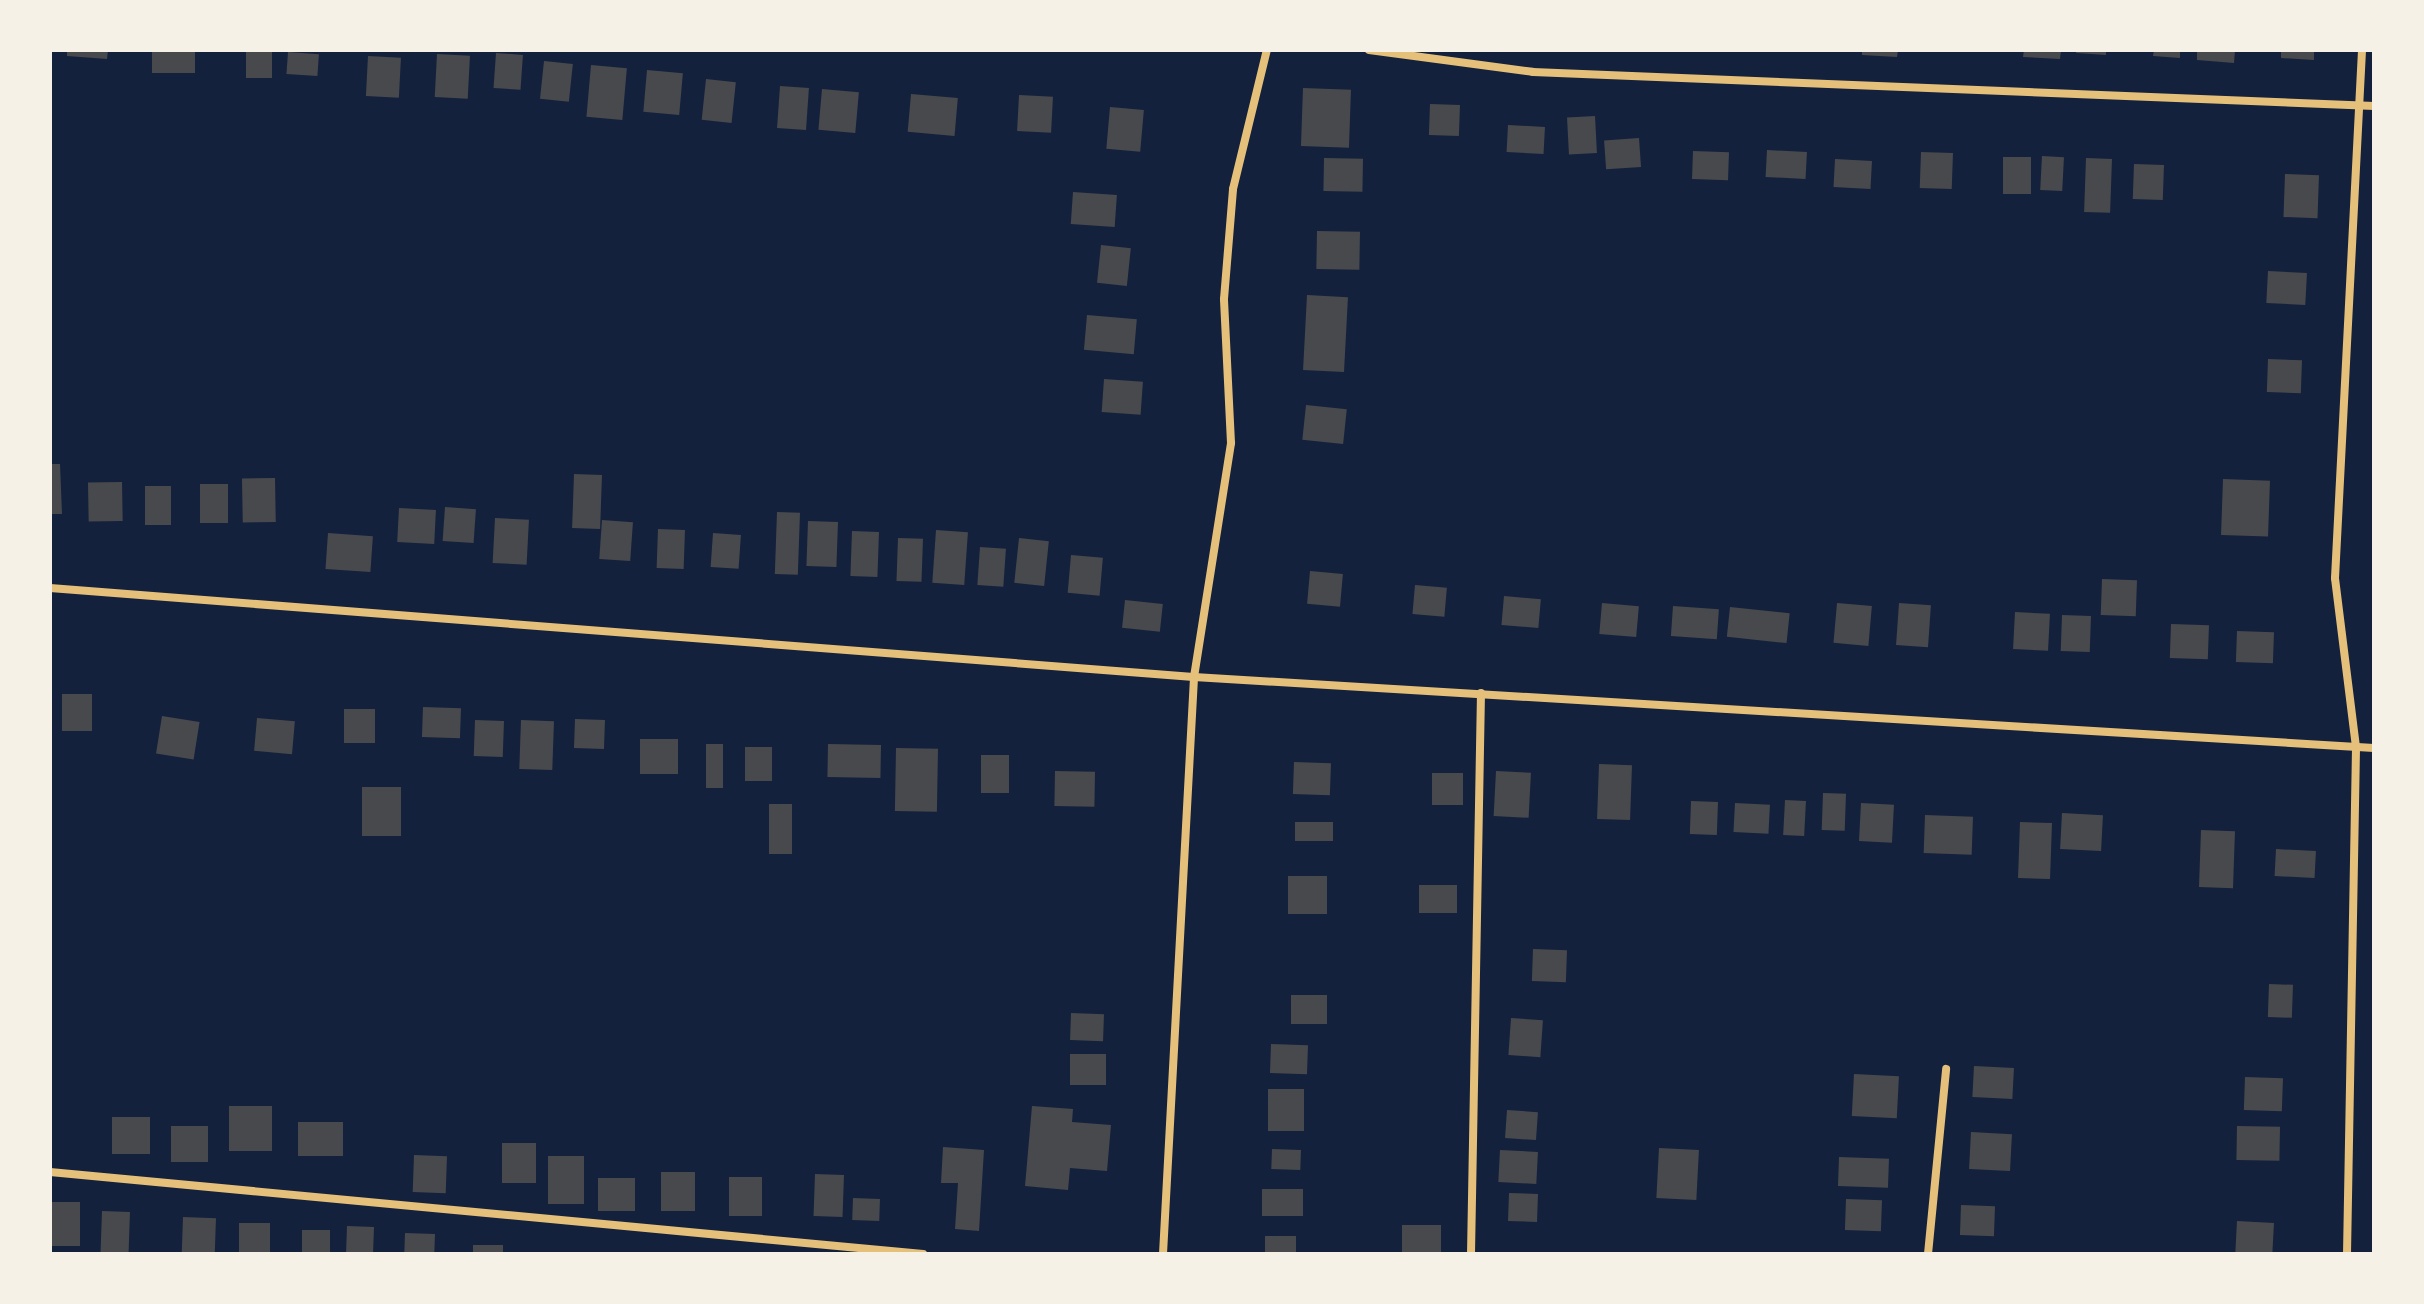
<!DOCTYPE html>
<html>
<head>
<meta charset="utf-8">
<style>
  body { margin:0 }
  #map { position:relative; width:2424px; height:1304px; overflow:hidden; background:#14213d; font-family:"Fira Sans",sans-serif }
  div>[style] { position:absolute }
  .building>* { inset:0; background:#48494c; transform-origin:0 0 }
  .minor>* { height:8px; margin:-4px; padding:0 4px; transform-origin:4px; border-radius:4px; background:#e5c07b }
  span { translate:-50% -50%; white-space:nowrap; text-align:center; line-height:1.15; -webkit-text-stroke:7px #f6f1e7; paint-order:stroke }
  .frame { position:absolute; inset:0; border:52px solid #f6f1e7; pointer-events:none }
</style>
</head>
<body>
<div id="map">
  <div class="building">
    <div style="clip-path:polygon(67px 50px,108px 50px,107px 59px,67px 56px)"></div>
    <div style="left:152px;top:50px;width:43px;height:23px"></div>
    <div style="left:246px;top:50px;width:26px;height:28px"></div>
    <div style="clip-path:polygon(1862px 50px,1898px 50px,1897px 57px,1862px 55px)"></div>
    <div style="clip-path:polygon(2024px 50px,2061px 50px,2060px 59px,2023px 57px)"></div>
    <div style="clip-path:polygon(2077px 50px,2106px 50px,2106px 55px,2076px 53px)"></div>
    <div style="clip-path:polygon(2154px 50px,2180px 50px,2180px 58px,2153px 56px)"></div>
    <div style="clip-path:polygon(2197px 50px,2235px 50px,2234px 63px,2197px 60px)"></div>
    <div style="clip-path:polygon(2281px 50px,2314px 50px,2314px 60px,2281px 58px)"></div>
    <div style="left:288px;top:52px;width:31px;height:22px;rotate:4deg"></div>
    <div style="left:496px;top:53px;width:27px;height:35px;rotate:4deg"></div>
    <div style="left:437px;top:54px;width:33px;height:43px;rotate:3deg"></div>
    <div style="left:368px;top:56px;width:33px;height:40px;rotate:3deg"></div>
    <div style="left:544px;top:61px;width:29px;height:38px;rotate:6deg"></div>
    <div style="left:591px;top:65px;width:36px;height:52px;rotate:5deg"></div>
    <div style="left:647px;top:70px;width:36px;height:42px;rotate:5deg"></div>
    <div style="left:706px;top:79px;width:30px;height:41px;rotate:6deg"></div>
    <div style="left:780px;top:86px;width:29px;height:42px;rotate:4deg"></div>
    <div style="left:1303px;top:88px;width:48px;height:58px;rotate:2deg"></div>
    <div style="left:822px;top:89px;width:37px;height:41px;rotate:5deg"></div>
    <div style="left:911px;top:94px;width:47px;height:38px;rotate:5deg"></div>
    <div style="left:1019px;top:95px;width:34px;height:36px;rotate:3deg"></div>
    <div style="left:1430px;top:104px;width:30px;height:31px;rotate:2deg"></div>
    <div style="left:1110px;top:107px;width:34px;height:42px;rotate:5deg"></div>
    <div style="left:1595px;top:116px;width:37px;height:28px;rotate:87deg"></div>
    <div style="left:1508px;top:125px;width:37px;height:27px;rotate:3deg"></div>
    <div style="left:1639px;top:138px;width:29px;height:35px;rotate:86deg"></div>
    <div style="left:1767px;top:150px;width:40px;height:27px;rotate:3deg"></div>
    <div style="left:1693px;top:151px;width:36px;height:28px;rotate:2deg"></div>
    <div style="left:1921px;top:152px;width:32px;height:36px;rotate:2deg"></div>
    <div style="left:2042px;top:156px;width:22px;height:34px;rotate:3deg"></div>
    <div style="left:2003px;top:157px;width:28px;height:37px"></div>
    <div style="left:1324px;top:158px;width:39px;height:33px;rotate:1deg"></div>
    <div style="left:2086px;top:158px;width:26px;height:54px;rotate:2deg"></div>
    <div style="left:1835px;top:159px;width:37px;height:28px;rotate:3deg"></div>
    <div style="left:2134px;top:164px;width:30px;height:35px;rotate:2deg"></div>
    <div style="left:2285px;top:174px;width:34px;height:43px;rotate:2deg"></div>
    <div style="left:1073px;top:192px;width:44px;height:32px;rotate:4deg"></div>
    <div style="left:1317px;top:231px;width:43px;height:38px;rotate:1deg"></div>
    <div style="left:1101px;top:245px;width:30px;height:38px;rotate:6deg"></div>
    <div style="left:2268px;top:271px;width:39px;height:32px;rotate:3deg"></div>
    <div style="left:1307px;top:295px;width:41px;height:75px;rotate:3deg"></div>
    <div style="left:1087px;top:315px;width:50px;height:35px;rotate:5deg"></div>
    <div style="left:2268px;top:359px;width:34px;height:33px;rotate:2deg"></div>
    <div style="left:1104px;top:379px;width:39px;height:33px;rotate:4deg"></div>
    <div style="left:1306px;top:405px;width:41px;height:35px;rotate:6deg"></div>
    <div style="clip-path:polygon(50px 464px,60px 464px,62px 514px,50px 514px)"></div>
    <div style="left:574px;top:474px;width:28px;height:54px;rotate:2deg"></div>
    <div style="left:275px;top:478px;width:44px;height:33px;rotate:89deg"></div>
    <div style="left:2223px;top:479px;width:47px;height:56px;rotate:2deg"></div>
    <div style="left:122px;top:482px;width:39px;height:34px;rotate:89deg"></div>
    <div style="left:200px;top:484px;width:28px;height:39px"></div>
    <div style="left:145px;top:486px;width:26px;height:39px"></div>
    <div style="left:445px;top:507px;width:31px;height:34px;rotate:4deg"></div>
    <div style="left:399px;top:508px;width:37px;height:34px;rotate:3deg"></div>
    <div style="left:777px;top:512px;width:23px;height:62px;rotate:2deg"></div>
    <div style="left:495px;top:518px;width:34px;height:45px;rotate:3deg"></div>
    <div style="left:602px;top:520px;width:31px;height:39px;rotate:4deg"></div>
    <div style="left:808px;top:521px;width:30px;height:45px;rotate:2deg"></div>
    <div style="left:658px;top:529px;width:27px;height:39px;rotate:2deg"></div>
    <div style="left:936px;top:530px;width:32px;height:53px;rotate:4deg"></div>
    <div style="left:852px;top:531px;width:27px;height:45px;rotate:2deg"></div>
    <div style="left:328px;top:533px;width:45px;height:36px;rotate:4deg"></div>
    <div style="left:713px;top:533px;width:28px;height:34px;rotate:4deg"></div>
    <div style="left:898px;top:538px;width:25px;height:43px;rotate:2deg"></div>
    <div style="left:1019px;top:538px;width:30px;height:45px;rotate:6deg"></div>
    <div style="left:980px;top:547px;width:26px;height:38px;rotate:4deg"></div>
    <div style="left:1071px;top:555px;width:32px;height:38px;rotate:5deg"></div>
    <div style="left:1310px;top:571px;width:33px;height:33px;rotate:5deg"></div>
    <div style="left:2102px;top:579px;width:35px;height:36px;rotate:2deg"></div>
    <div style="left:1415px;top:585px;width:32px;height:29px;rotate:5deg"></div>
    <div style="left:1504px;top:596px;width:37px;height:29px;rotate:5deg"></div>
    <div style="left:1125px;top:600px;width:38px;height:28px;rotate:6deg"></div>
    <div style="left:1602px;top:603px;width:37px;height:31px;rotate:5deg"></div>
    <div style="left:1837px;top:603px;width:35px;height:40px;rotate:5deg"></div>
    <div style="left:1899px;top:603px;width:32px;height:42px;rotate:4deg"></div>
    <div style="left:1673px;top:606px;width:46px;height:30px;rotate:4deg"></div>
    <div style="left:1730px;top:607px;width:60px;height:30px;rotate:6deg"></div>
    <div style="left:2015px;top:612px;width:35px;height:37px;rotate:3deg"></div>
    <div style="left:2062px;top:615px;width:29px;height:36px;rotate:2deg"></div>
    <div style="left:2171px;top:624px;width:38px;height:34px;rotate:2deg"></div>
    <div style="left:2237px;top:631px;width:37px;height:31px;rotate:2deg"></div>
    <div style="left:62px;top:694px;width:30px;height:37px"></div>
    <div style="left:423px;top:707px;width:38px;height:30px;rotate:2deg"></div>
    <div style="left:344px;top:709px;width:31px;height:34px"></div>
    <div style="left:162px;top:716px;width:38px;height:38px;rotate:9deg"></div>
    <div style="left:257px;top:718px;width:38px;height:33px;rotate:5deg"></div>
    <div style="left:575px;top:719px;width:30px;height:29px;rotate:2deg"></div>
    <div style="left:475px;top:720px;width:29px;height:36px;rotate:2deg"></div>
    <div style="left:521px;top:720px;width:33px;height:49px;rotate:2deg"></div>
    <div style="left:640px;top:739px;width:38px;height:35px"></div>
    <div style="left:706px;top:744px;width:17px;height:44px"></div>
    <div style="left:828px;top:744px;width:53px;height:33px;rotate:1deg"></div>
    <div style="left:745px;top:747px;width:27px;height:34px"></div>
    <div style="left:896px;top:748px;width:42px;height:63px;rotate:1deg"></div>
    <div style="left:981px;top:755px;width:28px;height:38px"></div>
    <div style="left:1294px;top:762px;width:37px;height:32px;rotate:2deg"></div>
    <div style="left:1599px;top:764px;width:33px;height:55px;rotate:2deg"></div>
    <div style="left:1055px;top:771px;width:40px;height:35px;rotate:1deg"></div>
    <div style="left:1496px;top:771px;width:35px;height:45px;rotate:3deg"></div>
    <div style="left:1432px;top:773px;width:31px;height:32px"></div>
    <div style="left:362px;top:787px;width:39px;height:49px"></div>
    <div style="left:1823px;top:793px;width:23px;height:37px;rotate:2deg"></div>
    <div style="left:1785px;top:800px;width:21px;height:35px;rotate:3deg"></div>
    <div style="left:1691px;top:801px;width:27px;height:33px;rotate:2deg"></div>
    <div style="left:1735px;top:803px;width:35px;height:29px;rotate:3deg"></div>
    <div style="left:1861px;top:803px;width:33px;height:38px;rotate:3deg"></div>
    <div style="left:769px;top:804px;width:23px;height:50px"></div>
    <div style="left:2062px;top:813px;width:41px;height:36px;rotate:3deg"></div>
    <div style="left:1925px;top:815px;width:48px;height:38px;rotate:2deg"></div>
    <div style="left:1295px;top:822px;width:38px;height:19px"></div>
    <div style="left:2020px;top:822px;width:32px;height:56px;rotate:2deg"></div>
    <div style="left:2201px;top:830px;width:34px;height:57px;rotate:2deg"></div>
    <div style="left:2276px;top:849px;width:40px;height:27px;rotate:3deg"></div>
    <div style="left:1288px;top:876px;width:39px;height:38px"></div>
    <div style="left:1419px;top:885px;width:38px;height:28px"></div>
    <div style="left:1533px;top:949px;width:34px;height:32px;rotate:2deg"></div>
    <div style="left:2269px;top:984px;width:24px;height:33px;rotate:2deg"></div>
    <div style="left:1291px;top:995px;width:36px;height:29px"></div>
    <div style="left:1071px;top:1013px;width:33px;height:27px;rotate:2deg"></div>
    <div style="left:1511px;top:1018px;width:32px;height:37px;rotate:4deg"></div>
    <div style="left:1271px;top:1044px;width:37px;height:29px;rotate:2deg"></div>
    <div style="left:1070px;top:1054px;width:36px;height:31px"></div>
    <div style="left:1974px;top:1066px;width:40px;height:31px;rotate:3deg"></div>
    <div style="left:1854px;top:1074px;width:45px;height:42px;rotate:3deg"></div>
    <div style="left:2245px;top:1077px;width:38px;height:33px;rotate:2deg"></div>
    <div style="left:1268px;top:1089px;width:36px;height:42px"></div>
    <div style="left:229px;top:1106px;width:43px;height:45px"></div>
    <div style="clip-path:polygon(1032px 1106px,1073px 1109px,1072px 1122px,1111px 1125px,1107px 1171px,1070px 1168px,1068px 1190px,1025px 1186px)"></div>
    <div style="left:1507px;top:1110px;width:31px;height:28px;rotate:4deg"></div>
    <div style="left:112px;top:1117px;width:38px;height:37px"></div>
    <div style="left:298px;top:1122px;width:45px;height:34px"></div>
    <div style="left:171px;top:1126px;width:37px;height:36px"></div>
    <div style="left:2237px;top:1126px;width:43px;height:34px;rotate:1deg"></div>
    <div style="left:1971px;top:1132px;width:41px;height:37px;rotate:3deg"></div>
    <div style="left:502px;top:1143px;width:34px;height:40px"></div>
    <div style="clip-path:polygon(943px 1147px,984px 1150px,979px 1231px,955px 1229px,958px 1183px,941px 1183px)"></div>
    <div style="left:1659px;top:1148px;width:40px;height:50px;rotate:3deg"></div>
    <div style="left:1272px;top:1149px;width:29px;height:20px;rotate:2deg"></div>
    <div style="left:1500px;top:1150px;width:38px;height:32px;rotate:3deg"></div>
    <div style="left:414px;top:1155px;width:33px;height:37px;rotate:2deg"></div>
    <div style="left:548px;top:1156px;width:36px;height:48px"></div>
    <div style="left:1839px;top:1157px;width:50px;height:29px;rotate:2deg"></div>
    <div style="left:661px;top:1172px;width:34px;height:39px"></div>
    <div style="left:815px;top:1174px;width:29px;height:42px;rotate:2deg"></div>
    <div style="left:729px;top:1177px;width:33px;height:39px"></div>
    <div style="left:598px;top:1178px;width:37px;height:33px"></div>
    <div style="left:1262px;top:1189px;width:41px;height:27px"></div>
    <div style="left:1509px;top:1193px;width:29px;height:28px;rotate:2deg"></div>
    <div style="left:853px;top:1198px;width:27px;height:22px;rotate:2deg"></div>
    <div style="left:1846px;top:1199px;width:36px;height:31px;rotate:2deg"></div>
    <div style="left:50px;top:1202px;width:30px;height:44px"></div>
    <div style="left:1961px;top:1205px;width:34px;height:30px;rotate:2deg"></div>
    <div style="left:102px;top:1211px;width:28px;height:43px;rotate:2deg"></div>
    <div style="left:183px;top:1217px;width:33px;height:37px;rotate:2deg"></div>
    <div style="left:2237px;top:1221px;width:37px;height:33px;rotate:3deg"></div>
    <div style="left:239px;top:1223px;width:31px;height:31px"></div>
    <div style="left:1402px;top:1225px;width:39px;height:29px"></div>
    <div style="left:347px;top:1226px;width:27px;height:28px;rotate:2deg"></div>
    <div style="left:302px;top:1230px;width:28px;height:24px"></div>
    <div style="left:405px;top:1233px;width:30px;height:21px;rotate:2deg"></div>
    <div style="left:1265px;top:1236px;width:31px;height:18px"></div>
    <div style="left:473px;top:1245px;width:30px;height:9px"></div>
  </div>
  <div class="minor">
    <div style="left:1369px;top:50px;width:165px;rotate:7.6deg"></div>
    <div style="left:1533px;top:72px;width:842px;rotate:2.32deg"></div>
    <div style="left:50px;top:588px;width:1147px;rotate:4.45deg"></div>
    <div style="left:1194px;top:677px;width:1182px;rotate:3.44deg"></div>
    <div style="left:50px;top:1172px;width:877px;rotate:5.37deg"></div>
    <div style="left:1163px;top:1254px;width:578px;rotate:-86.92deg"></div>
    <div style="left:1194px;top:677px;width:237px;rotate:-81deg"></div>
    <div style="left:1231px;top:443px;width:144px;rotate:-92.8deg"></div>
    <div style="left:1224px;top:299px;width:110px;rotate:-85.3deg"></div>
    <div style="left:1233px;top:189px;width:143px;rotate:-76.3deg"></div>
    <div style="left:1471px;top:1254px;width:561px;rotate:-88.98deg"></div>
    <div style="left:1928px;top:1254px;width:186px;rotate:-84.4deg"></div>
    <div style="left:2347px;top:1254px;width:507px;rotate:-88.98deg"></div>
    <div style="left:2356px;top:747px;width:170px;rotate:-97.1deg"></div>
    <div style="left:2335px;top:578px;width:529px;rotate:-87.07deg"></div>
  </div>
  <div class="frame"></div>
</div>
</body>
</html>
